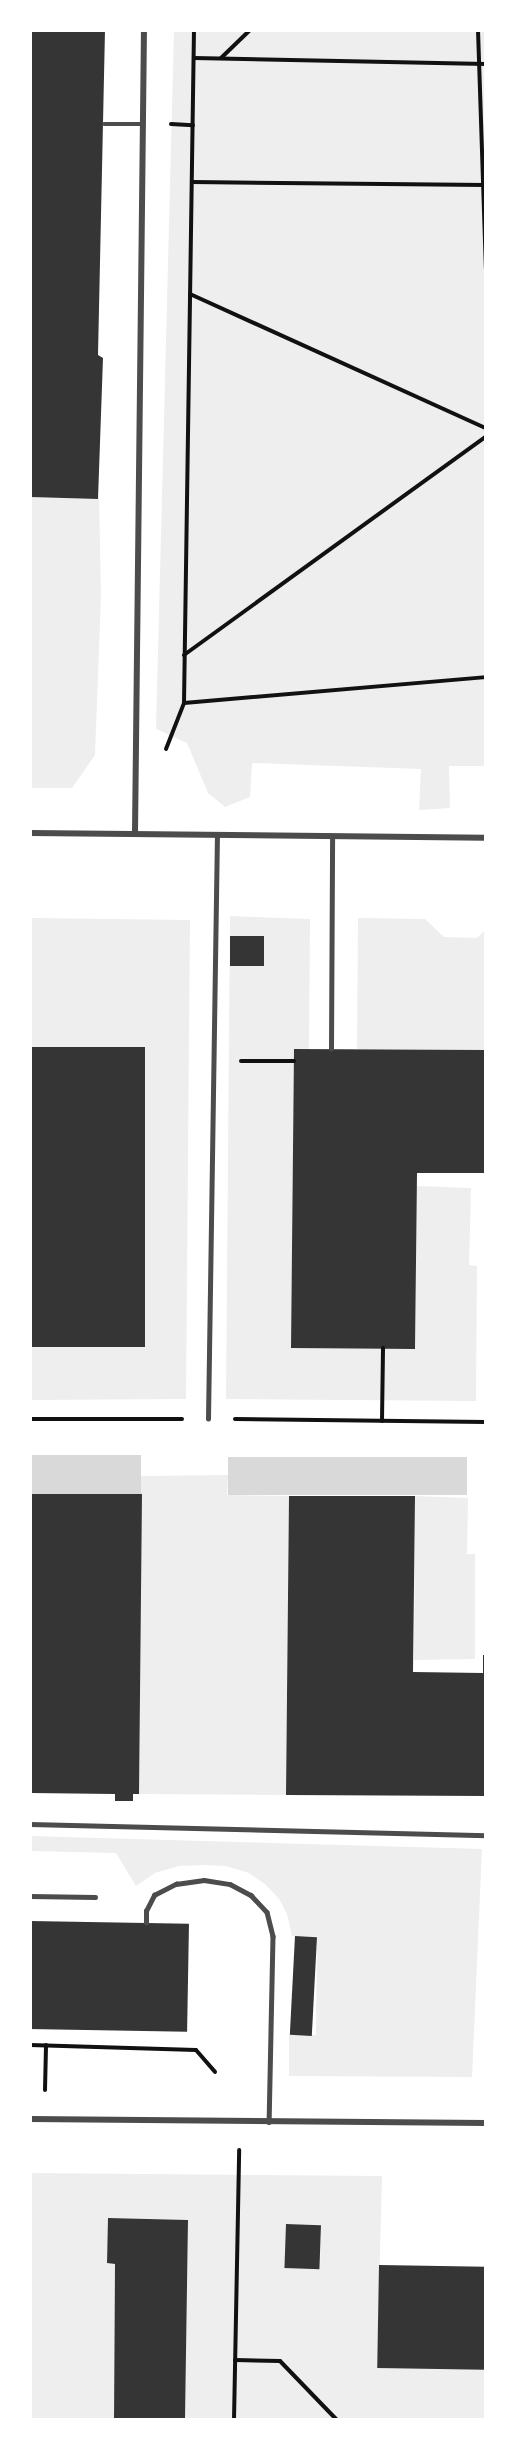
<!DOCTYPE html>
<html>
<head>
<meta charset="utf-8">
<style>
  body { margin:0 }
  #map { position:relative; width:516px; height:2450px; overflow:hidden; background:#fff; font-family:"Exo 2",sans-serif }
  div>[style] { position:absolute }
  .green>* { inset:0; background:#eee }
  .water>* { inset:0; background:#d9d9d9; transform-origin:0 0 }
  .building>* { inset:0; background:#353535; transform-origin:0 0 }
  .path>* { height:4px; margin:-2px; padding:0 2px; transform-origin:2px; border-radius:2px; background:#111 }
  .service>* { height:4.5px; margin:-2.25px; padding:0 2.25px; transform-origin:2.25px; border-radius:2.25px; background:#4c4c4c }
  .minor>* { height:6px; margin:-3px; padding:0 3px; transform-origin:3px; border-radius:3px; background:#4c4c4c }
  span { translate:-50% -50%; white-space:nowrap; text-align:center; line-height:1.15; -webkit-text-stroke:6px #fff; paint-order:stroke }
  .frame { position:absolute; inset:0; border:32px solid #fff; pointer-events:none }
</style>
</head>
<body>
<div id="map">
  <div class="green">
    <div style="clip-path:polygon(174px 30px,486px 30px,486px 766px,449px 766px,450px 808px,419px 810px,421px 769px,252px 763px,250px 797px,225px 807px,208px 793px,187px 743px,156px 729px)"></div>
    <div style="clip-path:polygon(99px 496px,101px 595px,95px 755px,72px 788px,30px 788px,30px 497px,97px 499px)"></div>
    <div style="clip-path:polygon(230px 916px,310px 919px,309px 1049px,294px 1049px,294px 1061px,291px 1348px,415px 1349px,416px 1186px,471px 1188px,469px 1265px,477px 1266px,476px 1401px,226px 1399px)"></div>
    <div style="clip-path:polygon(30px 918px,190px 920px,186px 1399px,30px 1400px,30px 1347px,142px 1347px,145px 1048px,30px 1047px)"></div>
    <div style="clip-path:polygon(358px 918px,425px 919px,444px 937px,477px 938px,486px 929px,486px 1050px,357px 1049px)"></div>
    <div style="clip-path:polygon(228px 1475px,227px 1495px,289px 1496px,286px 1795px,139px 1794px,141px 1476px)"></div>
    <div style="clip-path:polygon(415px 1496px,468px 1498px,467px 1554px,475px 1554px,475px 1659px,414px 1660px)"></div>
    <div style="clip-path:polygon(30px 1836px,482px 1849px,472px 2077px,289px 2076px,289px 2035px,316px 2035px,317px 1937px,292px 1936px,287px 1914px,279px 1899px,266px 1885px,249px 1873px,226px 1866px,204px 1865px,179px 1866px,155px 1873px,136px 1886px,116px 1853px,30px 1851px)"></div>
    <div style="clip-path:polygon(evenodd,30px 2173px,382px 2176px,377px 2368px,486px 2369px,486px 2420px,185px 2420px,188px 2220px,109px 2218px,107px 2263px,115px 2264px,114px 2420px,30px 2420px,30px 2173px,286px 2224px,321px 2225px,320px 2269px,286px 2268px,286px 2224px)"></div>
  </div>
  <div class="water">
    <div style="left:30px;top:1455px;width:111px;height:39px"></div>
    <div style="left:228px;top:1457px;width:239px;height:38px"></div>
  </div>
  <div class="building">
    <div style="clip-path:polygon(30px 30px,105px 30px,98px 355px,103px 358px,98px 499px,30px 497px)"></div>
    <div style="left:230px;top:936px;width:34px;height:30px"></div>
    <div style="left:30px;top:1047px;width:115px;height:300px"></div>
    <div style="clip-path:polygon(294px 1049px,486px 1050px,486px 1173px,417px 1173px,415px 1349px,291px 1348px)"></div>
    <div style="clip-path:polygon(30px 1494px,142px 1494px,139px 1794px,133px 1794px,133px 1801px,115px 1801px,115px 1794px,30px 1793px)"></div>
    <div style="clip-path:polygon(289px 1496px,415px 1496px,413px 1672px,483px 1673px,483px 1655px,486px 1655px,486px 1796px,286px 1795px)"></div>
    <div style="left:30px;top:1921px;width:159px;height:108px;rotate:1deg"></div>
    <div style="left:295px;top:1936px;width:22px;height:99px;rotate:3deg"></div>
    <div style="clip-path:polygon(108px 2218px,188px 2220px,185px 2420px,114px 2420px,115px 2264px,107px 2263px)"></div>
    <div style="left:286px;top:2224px;width:35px;height:44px;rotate:2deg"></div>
    <div style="left:379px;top:2265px;width:107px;height:103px;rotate:1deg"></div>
  </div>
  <div class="path">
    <div style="left:478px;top:30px;width:239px;rotate:88.1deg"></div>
    <div style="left:194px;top:58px;width:292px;rotate:1.2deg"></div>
    <div style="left:221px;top:58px;width:40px;rotate:-44deg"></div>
    <div style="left:171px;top:124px;width:22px;rotate:3deg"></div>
    <div style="left:192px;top:182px;width:294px;rotate:0.6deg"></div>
    <div style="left:190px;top:294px;width:325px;rotate:24.4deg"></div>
    <div style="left:184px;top:655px;width:373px;rotate:-35.9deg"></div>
    <div style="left:184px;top:703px;width:303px;rotate:-4.9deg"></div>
    <div style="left:166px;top:749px;width:49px;rotate:-68.6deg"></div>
    <div style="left:184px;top:703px;width:673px;rotate:-89.15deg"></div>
    <div style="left:241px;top:1061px;width:53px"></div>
    <div style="left:30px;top:1419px;width:152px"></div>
    <div style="left:235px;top:1419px;width:251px;rotate:0.7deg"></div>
    <div style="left:382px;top:1421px;width:73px;rotate:-89.2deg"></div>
    <div style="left:30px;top:2045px;width:166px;rotate:1.7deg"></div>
    <div style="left:196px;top:2050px;width:29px;rotate:49deg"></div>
    <div style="left:45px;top:2090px;width:45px;rotate:-88.7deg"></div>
    <div style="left:235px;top:2360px;width:45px;rotate:1.3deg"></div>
    <div style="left:280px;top:2361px;width:82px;rotate:46deg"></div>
    <div style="left:234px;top:2420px;width:270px;rotate:-88.9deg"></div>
  </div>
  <div class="service">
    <div style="left:104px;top:124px;width:39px"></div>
    <div style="left:331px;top:1049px;width:212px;rotate:-89.7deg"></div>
    <div style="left:208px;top:1419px;width:584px;rotate:-89.12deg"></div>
    <div style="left:30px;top:1824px;width:456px;rotate:1.4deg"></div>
    <div style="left:30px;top:1896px;width:65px;rotate:0.9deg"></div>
    <div style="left:146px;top:1923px;width:12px;rotate:-90deg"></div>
    <div style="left:146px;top:1911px;width:18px;rotate:-63deg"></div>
    <div style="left:154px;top:1895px;width:25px;rotate:-27deg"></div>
    <div style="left:176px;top:1884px;width:28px;rotate:-8deg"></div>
    <div style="left:204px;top:1880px;width:26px;rotate:9deg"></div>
    <div style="left:230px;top:1884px;width:24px;rotate:28deg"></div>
    <div style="left:251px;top:1895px;width:23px;rotate:47deg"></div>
    <div style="left:267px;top:1912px;width:25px;rotate:76deg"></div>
    <div style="left:273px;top:1936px;width:186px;rotate:91.2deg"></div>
  </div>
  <div class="minor">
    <div style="left:30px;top:833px;width:456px;rotate:0.6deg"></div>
    <div style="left:135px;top:833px;width:803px;rotate:-89.36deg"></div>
    <div style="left:30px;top:2119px;width:456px;rotate:0.5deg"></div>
  </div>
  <div class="frame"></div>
</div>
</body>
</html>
